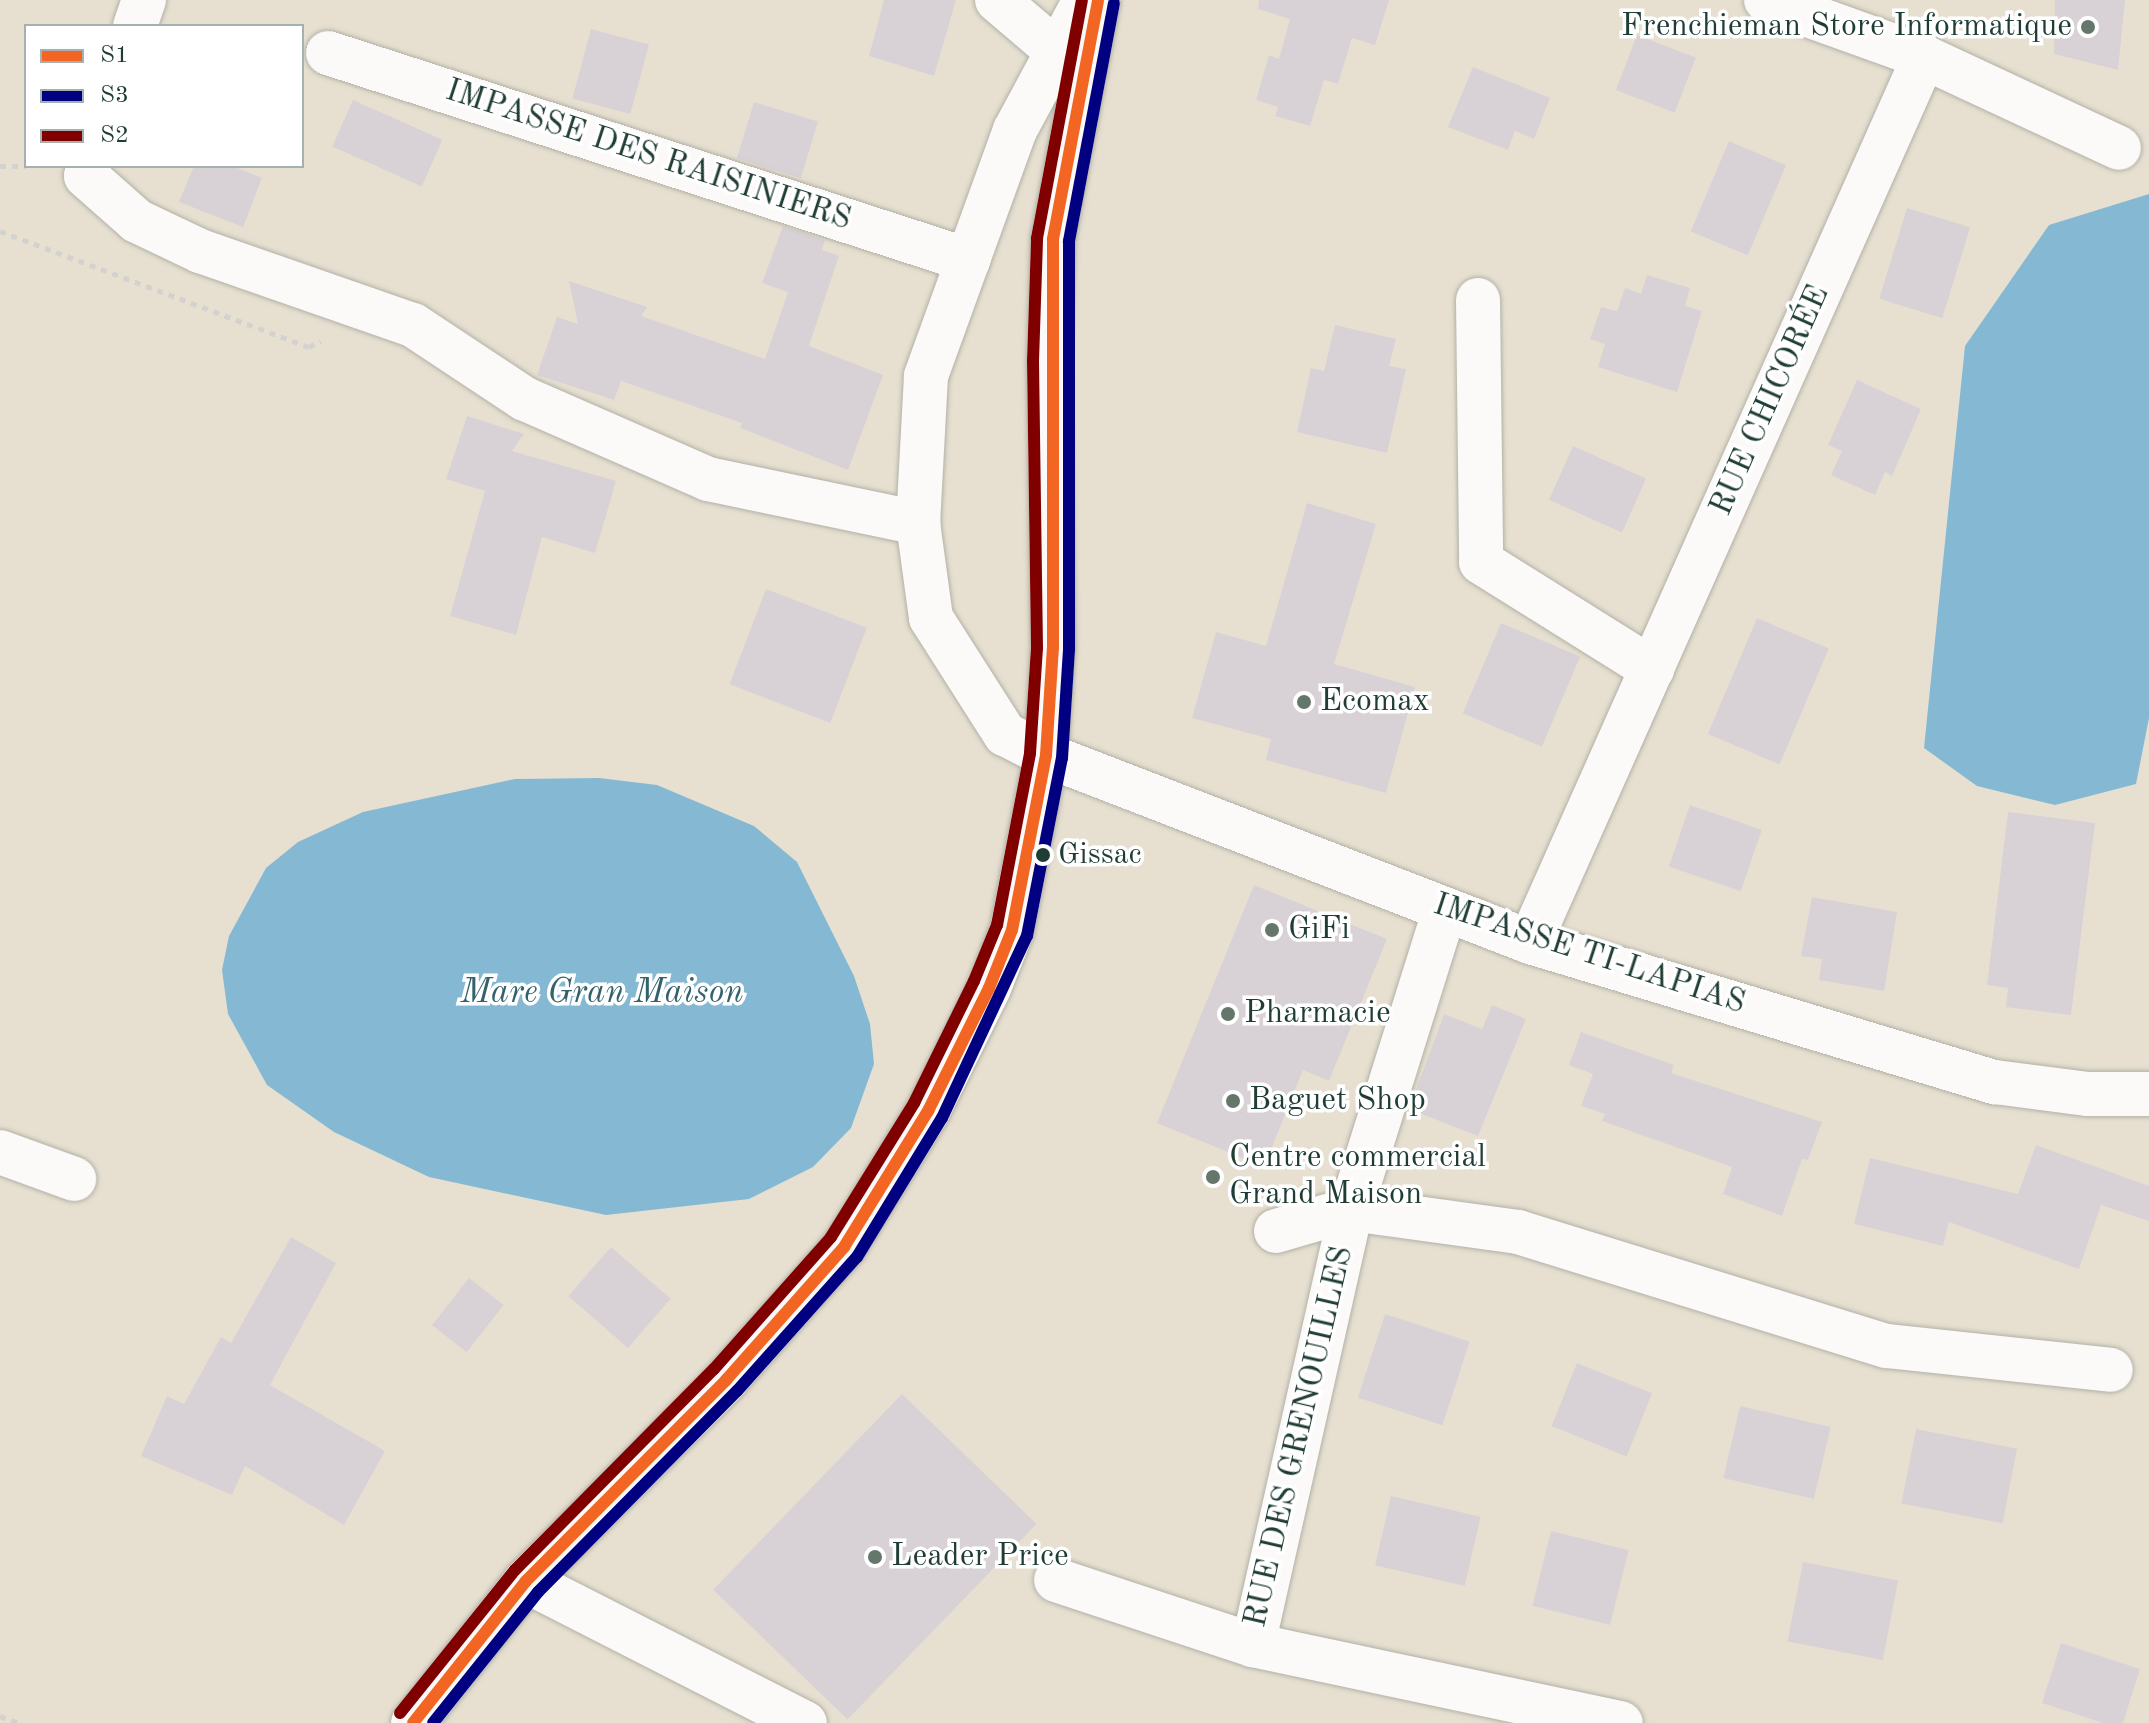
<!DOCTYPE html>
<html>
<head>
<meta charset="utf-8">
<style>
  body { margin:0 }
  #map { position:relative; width:2149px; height:1723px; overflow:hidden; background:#e7e0d1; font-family:"Old Standard TT",serif }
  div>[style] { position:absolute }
  .water>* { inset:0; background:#85b8d2 }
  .building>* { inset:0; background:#d8d2d6; transform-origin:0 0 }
  .path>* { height:5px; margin-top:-2.5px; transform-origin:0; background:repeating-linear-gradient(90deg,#d3d2ce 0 6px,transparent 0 12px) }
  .roads { filter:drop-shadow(0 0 2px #b2b1a7) drop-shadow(0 0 2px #b2b1a7) }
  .minor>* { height:44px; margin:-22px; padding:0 22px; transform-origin:22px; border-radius:22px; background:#fbfaf8 }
  .major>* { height:44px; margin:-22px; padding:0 22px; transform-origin:22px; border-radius:22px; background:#fbfaf8 }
  .bus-1>* { height:12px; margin:-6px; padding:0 6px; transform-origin:6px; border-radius:6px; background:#f26522 }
  .bus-2>* { height:12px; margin:-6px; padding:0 6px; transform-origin:6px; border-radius:6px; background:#000080 }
  .bus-3>* { height:12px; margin:-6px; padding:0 6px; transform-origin:6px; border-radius:6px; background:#800000 }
  .dots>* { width:22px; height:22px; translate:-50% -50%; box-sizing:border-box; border:4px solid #fff; border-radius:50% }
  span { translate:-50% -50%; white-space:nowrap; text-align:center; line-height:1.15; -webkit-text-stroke:7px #fff; paint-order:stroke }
  .bus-label { font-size:30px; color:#1f3d34 }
  .left { translate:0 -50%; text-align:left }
  .poi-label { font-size:32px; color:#1f3d34 }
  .right { translate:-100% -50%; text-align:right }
  .street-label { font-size:32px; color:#1f3d34 }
  .water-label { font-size:34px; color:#34626c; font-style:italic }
  .legend { position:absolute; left:24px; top:24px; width:280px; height:144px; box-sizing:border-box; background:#fff; border:2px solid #a5b1ae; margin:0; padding:10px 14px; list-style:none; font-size:24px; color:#1f3d34 }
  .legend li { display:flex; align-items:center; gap:16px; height:40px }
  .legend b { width:40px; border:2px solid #a5b1ae }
</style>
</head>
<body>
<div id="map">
  <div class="water">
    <div style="clip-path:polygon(2149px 194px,2149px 718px,2136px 784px,2055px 805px,1977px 786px,1924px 748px,1965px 346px,2049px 225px)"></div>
    <div style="clip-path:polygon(599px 778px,657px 785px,754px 826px,797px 862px,854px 976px,870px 1024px,874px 1064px,851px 1128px,813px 1167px,749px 1199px,606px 1215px,429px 1177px,334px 1132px,267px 1085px,228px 1014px,222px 970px,229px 936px,266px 868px,298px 842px,363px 812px,515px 779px)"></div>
  </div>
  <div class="building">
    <div style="clip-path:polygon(884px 0,956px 0,934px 76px,869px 56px)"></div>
    <div style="clip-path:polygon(1259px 0,1389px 0,1375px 45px,1352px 38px,1338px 84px,1324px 80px,1310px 126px,1275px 116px,1278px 107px,1256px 100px,1269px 55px,1279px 59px,1290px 19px,1258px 9px)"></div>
    <div style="clip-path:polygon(2055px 0,2125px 0,2118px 70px,2054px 54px)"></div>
    <div style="left:591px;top:29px;width:60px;height:72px;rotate:15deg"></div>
    <div style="left:1637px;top:35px;width:63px;height:59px;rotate:21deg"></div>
    <div style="clip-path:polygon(1473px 67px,1550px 98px,1534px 139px,1515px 131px,1508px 150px,1448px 127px)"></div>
    <div style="left:353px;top:100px;width:98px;height:51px;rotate:24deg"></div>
    <div style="left:754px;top:102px;width:67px;height:59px;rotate:17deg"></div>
    <div style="left:1729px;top:141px;width:62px;height:98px;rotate:23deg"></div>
    <div style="clip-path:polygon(194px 166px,232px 166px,262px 178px,243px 227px,179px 202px)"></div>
    <div style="left:1907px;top:208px;width:66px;height:95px;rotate:17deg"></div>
    <div style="clip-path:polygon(783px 226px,825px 240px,822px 250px,839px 256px,809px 346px,883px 375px,848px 470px,740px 428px,742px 423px,621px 381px,614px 400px,537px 375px,557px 317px,578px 324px,569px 281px,647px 307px,641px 316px,765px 359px,788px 292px,762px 283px)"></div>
    <div style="clip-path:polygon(1647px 275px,1690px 288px,1685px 306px,1702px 311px,1677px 392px,1598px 367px,1605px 344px,1590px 339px,1601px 307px,1617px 311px,1625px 288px,1641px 294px)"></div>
    <div style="clip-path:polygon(1335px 325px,1396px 339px,1389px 366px,1406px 369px,1387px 453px,1297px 432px,1311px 368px,1324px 371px)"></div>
    <div style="clip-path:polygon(1857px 380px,1921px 409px,1892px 476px,1885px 472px,1875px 495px,1831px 475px,1842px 451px,1828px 445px)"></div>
    <div style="clip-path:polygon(467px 416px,524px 434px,512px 451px,616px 481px,595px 553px,542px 537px,516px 635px,450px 616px,485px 491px,446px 479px)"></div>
    <div style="left:1573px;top:446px;width:80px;height:59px;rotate:24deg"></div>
    <div style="clip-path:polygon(1307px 503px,1376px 524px,1334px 664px,1415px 687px,1386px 793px,1266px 760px,1271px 739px,1192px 718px,1216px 632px,1266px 646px)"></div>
    <div style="left:766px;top:589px;width:108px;height:102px;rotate:21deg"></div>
    <div style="left:1757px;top:618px;width:78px;height:126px;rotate:23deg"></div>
    <div style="left:1501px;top:623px;width:86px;height:98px;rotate:23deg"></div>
    <div style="left:1690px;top:805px;width:76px;height:65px;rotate:19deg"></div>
    <div style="clip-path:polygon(2008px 812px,2095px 823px,2071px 1015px,2006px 1007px,2008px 988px,1987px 985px)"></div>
    <div style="clip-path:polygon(1254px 885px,1387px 939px,1329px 1081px,1303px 1070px,1264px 1167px,1157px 1123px)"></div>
    <div style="clip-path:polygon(1812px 897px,1897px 912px,1884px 991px,1819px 980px,1822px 959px,1801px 956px)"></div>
    <div style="clip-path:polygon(1492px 1005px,1526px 1019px,1478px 1136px,1409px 1109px,1444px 1014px,1482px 1029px)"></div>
    <div style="clip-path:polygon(1581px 1032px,1674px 1065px,1671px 1073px,1822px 1122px,1808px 1160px,1802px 1159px,1782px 1216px,1723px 1194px,1732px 1167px,1602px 1121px,1605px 1114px,1581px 1106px,1593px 1074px,1569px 1065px)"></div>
    <div style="clip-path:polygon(2036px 1145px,2149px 1186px,2149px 1221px,2101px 1205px,2079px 1269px,1949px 1222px,1943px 1246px,1854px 1224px,1870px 1158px,2018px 1194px)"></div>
    <div style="clip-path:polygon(291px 1237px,336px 1263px,270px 1385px,385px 1451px,344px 1525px,245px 1466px,232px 1495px,141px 1456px,167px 1396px,184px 1404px,221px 1337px,231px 1343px)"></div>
    <div style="left:611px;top:1247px;width:79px;height:65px;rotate:41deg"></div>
    <div style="left:469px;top:1278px;width:44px;height:60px;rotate:38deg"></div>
    <div style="left:1385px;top:1314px;width:89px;height:88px;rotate:18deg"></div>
    <div style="left:1577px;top:1363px;width:81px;height:68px;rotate:22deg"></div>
    <div style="left:902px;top:1394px;width:187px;height:272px;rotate:44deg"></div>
    <div style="left:1740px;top:1406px;width:93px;height:74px;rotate:13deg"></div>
    <div style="left:1916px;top:1429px;width:103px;height:76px;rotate:11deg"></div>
    <div style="left:1391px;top:1496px;width:92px;height:71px;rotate:13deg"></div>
    <div style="left:1551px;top:1531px;width:80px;height:77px;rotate:14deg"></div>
    <div style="left:1803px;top:1562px;width:97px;height:81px;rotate:11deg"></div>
    <div style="clip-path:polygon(2061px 1643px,2140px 1669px,2123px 1723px,2103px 1723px,2042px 1703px)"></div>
  </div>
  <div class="path">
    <div style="left:0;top:166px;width:26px"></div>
    <div style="left:0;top:231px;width:330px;rotate:20.6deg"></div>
    <div style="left:309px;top:347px;width:13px;rotate:-27deg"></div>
    <div style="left:0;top:1716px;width:20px;rotate:20deg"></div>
  </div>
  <div class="roads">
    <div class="minor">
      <div style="left:997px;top:0;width:79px;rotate:40.4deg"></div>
      <div style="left:1085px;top:0;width:148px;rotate:118.3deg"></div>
      <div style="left:1015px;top:130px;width:262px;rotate:109.9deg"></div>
      <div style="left:926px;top:376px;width:147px;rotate:93.1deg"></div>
      <div style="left:918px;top:523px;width:96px;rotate:82.2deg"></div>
      <div style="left:931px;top:618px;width:138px;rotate:57.5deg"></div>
      <div style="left:1005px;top:734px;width:46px;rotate:27.1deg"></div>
      <div style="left:1046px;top:755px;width:519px;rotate:21.12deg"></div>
      <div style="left:1530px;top:942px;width:486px;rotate:16.8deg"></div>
      <div style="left:1995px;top:1082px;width:94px;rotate:7.4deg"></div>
      <div style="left:2088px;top:1094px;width:61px"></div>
      <div style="left:1766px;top:0;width:168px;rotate:19.8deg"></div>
      <div style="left:135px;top:26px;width:28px;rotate:-71deg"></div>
      <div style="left:328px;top:53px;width:673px;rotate:17.92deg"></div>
      <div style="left:89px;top:166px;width:10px;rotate:107deg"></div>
      <div style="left:86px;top:176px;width:68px;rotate:41.4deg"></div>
      <div style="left:137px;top:221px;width:70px;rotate:25.5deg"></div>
      <div style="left:200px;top:251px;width:225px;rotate:19.2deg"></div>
      <div style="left:413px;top:325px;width:134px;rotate:33.5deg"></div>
      <div style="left:525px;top:399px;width:200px;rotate:23.6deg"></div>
      <div style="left:708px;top:479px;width:215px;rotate:11.8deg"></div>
      <div style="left:1478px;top:300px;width:262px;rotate:89.3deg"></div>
      <div style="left:1481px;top:562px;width:202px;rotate:32deg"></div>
      <div style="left:1530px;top:942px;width:969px;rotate:-66deg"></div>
      <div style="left:1924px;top:57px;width:215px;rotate:25deg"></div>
      <div style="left:0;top:1152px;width:79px;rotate:20deg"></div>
      <div style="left:1276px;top:1231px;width:78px;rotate:-16.3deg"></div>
      <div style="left:1351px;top:1209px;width:169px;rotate:7.8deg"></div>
      <div style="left:1518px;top:1232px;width:386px;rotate:17.2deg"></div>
      <div style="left:1887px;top:1346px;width:225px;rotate:6.1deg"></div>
      <div style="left:1056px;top:1580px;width:207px;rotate:18.3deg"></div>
      <div style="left:1253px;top:1645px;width:376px;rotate:12deg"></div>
      <div style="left:526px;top:1581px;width:313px;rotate:27deg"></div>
      <div style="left:1253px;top:1645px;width:447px;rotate:-77.3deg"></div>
      <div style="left:1351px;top:1209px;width:314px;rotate:-72.6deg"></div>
    </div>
    <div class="major">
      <div style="left:413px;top:1723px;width:181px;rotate:-51.5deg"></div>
      <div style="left:526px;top:1581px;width:284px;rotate:-45.1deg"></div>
      <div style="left:726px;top:1380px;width:178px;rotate:-48.4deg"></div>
      <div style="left:844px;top:1247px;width:160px;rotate:-58.3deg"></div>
      <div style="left:928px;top:1111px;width:137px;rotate:-63.6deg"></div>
      <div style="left:989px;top:988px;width:62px;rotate:-68.4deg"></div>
      <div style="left:1012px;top:930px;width:178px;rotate:-79deg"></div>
      <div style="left:1046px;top:755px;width:107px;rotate:-86.3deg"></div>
      <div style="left:1053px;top:648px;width:287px;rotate:-90.8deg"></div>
      <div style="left:1049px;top:361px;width:122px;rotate:-88.1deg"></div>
      <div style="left:1053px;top:239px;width:243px;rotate:-79.3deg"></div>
    </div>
  </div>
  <div class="bus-1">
    <div style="left:413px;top:1723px;width:181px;rotate:-51.5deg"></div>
    <div style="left:526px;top:1581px;width:284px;rotate:-45.1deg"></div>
    <div style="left:726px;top:1380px;width:178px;rotate:-48.4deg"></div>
    <div style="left:844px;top:1247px;width:160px;rotate:-58.3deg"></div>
    <div style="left:928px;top:1111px;width:137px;rotate:-63.6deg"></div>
    <div style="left:989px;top:988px;width:62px;rotate:-68.4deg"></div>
    <div style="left:1012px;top:930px;width:178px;rotate:-79deg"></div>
    <div style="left:1046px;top:755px;width:107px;rotate:-86.3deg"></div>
    <div style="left:1053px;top:648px;width:409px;rotate:-90deg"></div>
    <div style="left:1053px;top:239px;width:243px;rotate:-79.3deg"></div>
  </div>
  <div class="bus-2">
    <div style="left:433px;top:1723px;width:168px;rotate:-51.3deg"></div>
    <div style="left:538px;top:1592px;width:283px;rotate:-45.3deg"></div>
    <div style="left:737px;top:1391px;width:180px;rotate:-48.2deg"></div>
    <div style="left:857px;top:1257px;width:163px;rotate:-58.6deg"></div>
    <div style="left:942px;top:1118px;width:201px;rotate:-65deg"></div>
    <div style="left:1027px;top:936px;width:181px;rotate:-78.9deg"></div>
    <div style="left:1062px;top:758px;width:109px;rotate:-86.3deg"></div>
    <div style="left:1069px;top:649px;width:408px;rotate:-90deg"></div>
    <div style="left:1069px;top:241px;width:242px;rotate:-79.3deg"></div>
  </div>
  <div class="bus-3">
    <div style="left:400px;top:1713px;width:184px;rotate:-51.2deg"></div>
    <div style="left:515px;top:1570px;width:283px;rotate:-45.3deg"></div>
    <div style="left:714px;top:1369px;width:176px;rotate:-48.4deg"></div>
    <div style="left:831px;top:1237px;width:158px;rotate:-58.2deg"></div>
    <div style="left:914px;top:1103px;width:136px;rotate:-63.8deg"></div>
    <div style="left:974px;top:981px;width:61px;rotate:-67.7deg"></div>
    <div style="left:997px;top:925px;width:175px;rotate:-79.1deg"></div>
    <div style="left:1030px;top:753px;width:105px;rotate:-86.2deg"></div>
    <div style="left:1037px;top:648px;width:287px;rotate:-90.8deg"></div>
    <div style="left:1033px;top:361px;width:123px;rotate:-88.1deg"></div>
    <div style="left:1037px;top:238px;width:242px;rotate:-79.3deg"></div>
  </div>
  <div class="dots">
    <div style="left:2088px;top:27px;background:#65766b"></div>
    <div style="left:1304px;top:702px;background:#65766b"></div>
    <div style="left:1043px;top:855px;background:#1f3d34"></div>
    <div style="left:1272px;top:930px;background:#65766b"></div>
    <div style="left:1228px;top:1014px;background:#65766b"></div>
    <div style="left:1233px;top:1101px;background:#65766b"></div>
    <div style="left:1213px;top:1177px;background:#65766b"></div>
    <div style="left:875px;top:1557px;background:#65766b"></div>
  </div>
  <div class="bus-label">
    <span class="left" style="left:1058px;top:855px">Gissac</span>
  </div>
  <div class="poi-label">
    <span class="right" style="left:2072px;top:27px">Frenchieman Store Informatique</span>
    <span class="left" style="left:1320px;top:702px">Ecomax</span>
    <span class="left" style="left:1288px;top:930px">GiFi</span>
    <span class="left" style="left:1244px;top:1014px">Pharmacie</span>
    <span class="left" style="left:1249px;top:1101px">Baguet Shop</span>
    <span class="left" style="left:1229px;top:1177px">Centre commercial<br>Grand Maison</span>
    <span class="left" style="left:891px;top:1557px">Leader Price</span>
  </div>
  <div class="street-label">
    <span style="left:648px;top:156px;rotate:18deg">IMPASSE DES RAISINIERS</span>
    <span style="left:1771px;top:401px;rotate:-66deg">RUE CHICORÉE</span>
    <span style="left:1589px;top:955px;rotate:18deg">IMPASSE TI-LAPIAS</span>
    <span style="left:1300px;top:1437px;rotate:-77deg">RUE DES GRENOUILLES</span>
  </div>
  <div class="water-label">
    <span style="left:602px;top:994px">Mare Gran Maison</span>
  </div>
  <ul class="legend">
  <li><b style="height:10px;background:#f26522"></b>S1</li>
  <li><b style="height:10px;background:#000080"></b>S3</li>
  <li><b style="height:10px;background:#800000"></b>S2</li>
  </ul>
</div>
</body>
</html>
